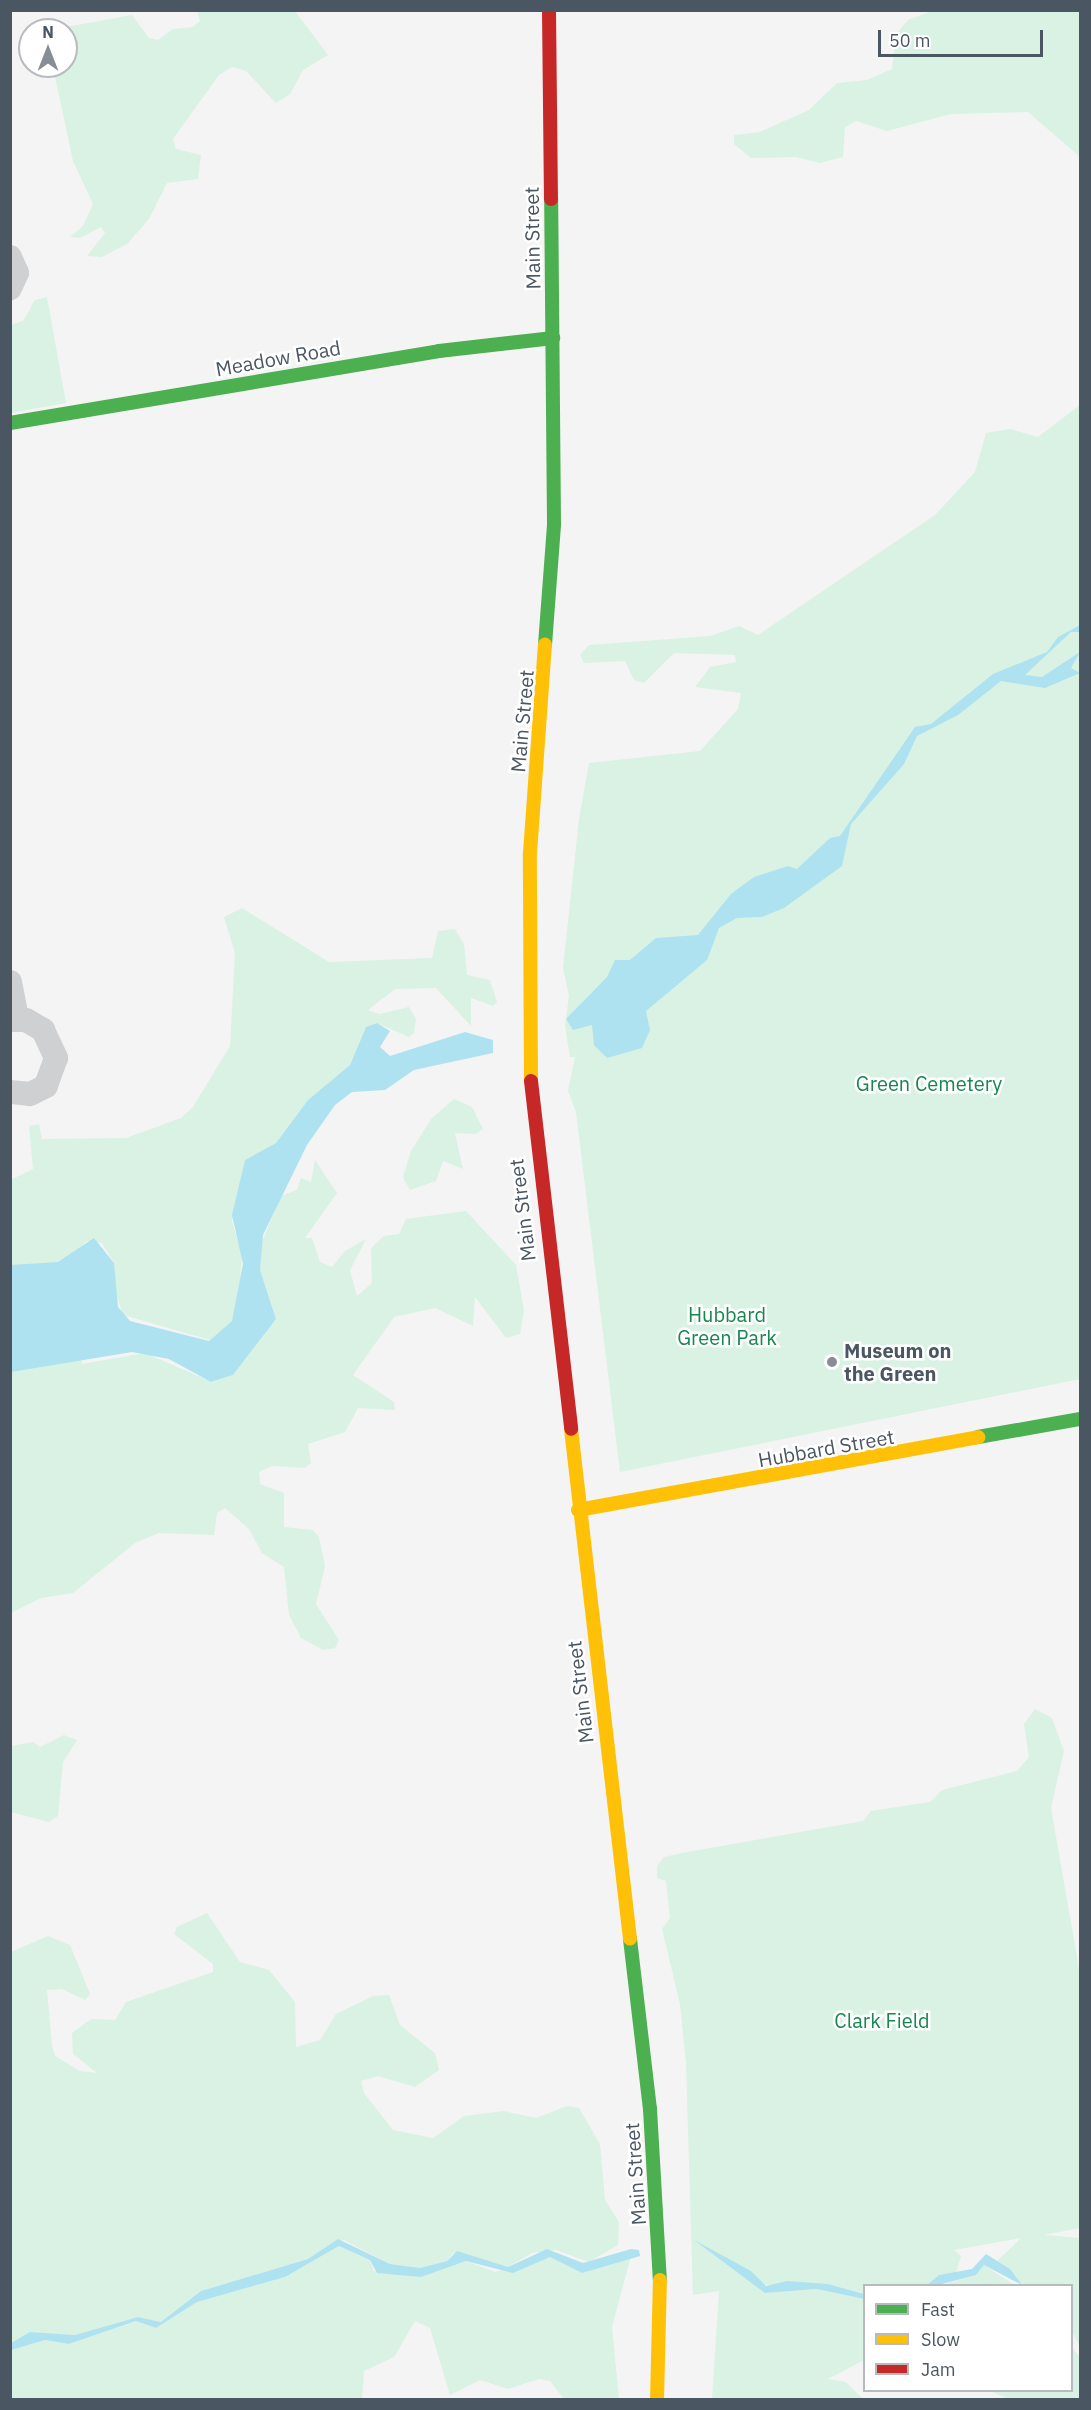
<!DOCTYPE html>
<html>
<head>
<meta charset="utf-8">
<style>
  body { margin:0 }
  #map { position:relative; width:1091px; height:2410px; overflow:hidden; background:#f4f4f4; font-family:"IBM Plex Sans",sans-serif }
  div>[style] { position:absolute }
  .green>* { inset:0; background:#d9f2e3 }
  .water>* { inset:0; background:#aee2f0 }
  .street>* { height:24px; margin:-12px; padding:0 12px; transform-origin:12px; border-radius:12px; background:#ced0d2 }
  .fast>* { height:14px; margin:-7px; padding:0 7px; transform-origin:7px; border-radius:7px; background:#4caf50 }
  .slow>* { height:14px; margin:-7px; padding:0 7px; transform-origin:7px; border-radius:7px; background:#ffc107 }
  .jam>* { height:14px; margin:-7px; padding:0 7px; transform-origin:7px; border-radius:7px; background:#c62828 }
  .dots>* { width:16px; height:16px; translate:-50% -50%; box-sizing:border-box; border:3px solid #fff; border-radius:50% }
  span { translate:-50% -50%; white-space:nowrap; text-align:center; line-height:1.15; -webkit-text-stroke:5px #fff; paint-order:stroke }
  .street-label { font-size:20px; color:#4a5661 }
  .park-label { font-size:20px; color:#17864f }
  .poi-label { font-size:20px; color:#4a5661; font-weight:700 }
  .left { translate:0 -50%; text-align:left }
  .frame { position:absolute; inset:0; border:12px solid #4a5661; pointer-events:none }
  .legend { position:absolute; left:863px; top:2284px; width:210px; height:108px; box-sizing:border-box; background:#fff; border:2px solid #b7bbc0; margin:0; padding:8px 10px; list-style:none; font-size:18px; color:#4a5661 }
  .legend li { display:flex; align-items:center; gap:12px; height:30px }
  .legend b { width:30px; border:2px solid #b7bbc0 }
  .north { position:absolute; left:18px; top:18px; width:60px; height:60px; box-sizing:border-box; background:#fff; border:2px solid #b7bbc0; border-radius:50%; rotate:0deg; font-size:16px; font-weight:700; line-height:24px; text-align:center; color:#4a5661 }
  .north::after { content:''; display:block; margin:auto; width:21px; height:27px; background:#868d94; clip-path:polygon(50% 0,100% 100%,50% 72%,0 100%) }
  .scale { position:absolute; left:878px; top:30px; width:165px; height:27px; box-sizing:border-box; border:3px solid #4a5661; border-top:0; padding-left:8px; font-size:18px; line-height:21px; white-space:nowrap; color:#4a5661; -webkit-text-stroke:4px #fff; paint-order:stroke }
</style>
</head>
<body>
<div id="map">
  <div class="green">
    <div style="clip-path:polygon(935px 10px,1080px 11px,1080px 157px,1028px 112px,951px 114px,887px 131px,856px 121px,845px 127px,843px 157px,820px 163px,796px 157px,751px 158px,734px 144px,734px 135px,760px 132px,809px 110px,837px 83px,867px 80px,892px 69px,896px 34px,908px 20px)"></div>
    <div style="clip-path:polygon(197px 11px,295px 11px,328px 55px,303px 70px,290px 94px,276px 103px,246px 71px,232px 67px,219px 75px,173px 139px,176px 149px,201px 155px,198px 179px,167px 183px,149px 219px,127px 244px,102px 257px,87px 256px,105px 233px,101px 227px,80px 238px,70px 237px,83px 226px,93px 204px,73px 161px,53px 67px,66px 66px,66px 30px,50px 30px,132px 15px,149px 38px,158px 40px,173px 29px,193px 27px,200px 21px)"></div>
    <div style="clip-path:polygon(47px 297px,66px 403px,11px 413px,10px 325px,23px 321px,35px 300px)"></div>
    <div style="clip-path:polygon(1080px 405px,1080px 1379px,620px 1472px,576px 1112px,568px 1091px,575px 1057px,570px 1057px,565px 1026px,569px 996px,563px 968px,579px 819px,589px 763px,700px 751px,738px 709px,741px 693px,695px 687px,710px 667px,736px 662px,735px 655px,674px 653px,644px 683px,634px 680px,625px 661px,584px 663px,580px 655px,589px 645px,710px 636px,739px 626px,758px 635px,935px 515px,975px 472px,986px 433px,1010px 429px,1038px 437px)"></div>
    <div style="clip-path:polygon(242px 908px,329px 962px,432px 958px,438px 931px,455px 929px,464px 944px,467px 975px,490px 980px,497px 1002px,493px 1006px,471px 998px,471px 1026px,436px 988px,395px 989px,368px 1010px,379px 1014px,409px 1007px,416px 1019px,414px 1033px,409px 1037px,377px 1023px,366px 1027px,350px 1065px,308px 1100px,276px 1143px,245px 1160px,232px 1221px,242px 1255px,238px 1308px,232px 1321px,210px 1340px,123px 1315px,112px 1281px,114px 1263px,102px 1243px,87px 1241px,72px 1255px,82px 1364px,145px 1353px,212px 1382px,233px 1375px,276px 1319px,260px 1270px,261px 1244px,281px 1196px,297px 1190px,301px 1178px,311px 1182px,315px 1160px,337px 1193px,305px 1238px,312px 1238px,320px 1262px,332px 1267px,345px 1251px,366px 1239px,350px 1270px,357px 1296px,372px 1283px,371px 1248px,384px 1236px,399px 1234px,406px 1219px,466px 1211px,516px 1265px,524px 1310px,520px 1334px,506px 1338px,475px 1297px,473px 1326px,435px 1308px,394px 1317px,353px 1375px,394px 1402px,395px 1410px,358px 1408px,345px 1432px,308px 1444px,311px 1463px,305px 1468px,272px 1466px,259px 1472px,260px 1484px,284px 1493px,284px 1527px,313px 1530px,319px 1537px,325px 1566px,316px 1604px,339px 1640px,335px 1648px,323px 1650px,301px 1638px,289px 1615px,284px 1567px,262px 1553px,249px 1529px,225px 1508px,217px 1513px,214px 1535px,159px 1533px,135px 1543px,73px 1593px,41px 1598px,11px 1613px,10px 1180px,33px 1169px,29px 1126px,39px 1124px,42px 1139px,126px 1138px,181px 1118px,193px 1107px,230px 1046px,235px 953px,224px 917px)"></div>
    <div style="clip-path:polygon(454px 1099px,472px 1107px,483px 1129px,476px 1134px,455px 1133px,463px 1169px,443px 1161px,436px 1181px,410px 1190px,403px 1177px,411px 1151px,431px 1119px)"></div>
    <div style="clip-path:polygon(1035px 1709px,1052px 1718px,1064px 1751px,1051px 1808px,1080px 1974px,1080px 2228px,1044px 2235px,1080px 2238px,1080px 2347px,1072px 2331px,1072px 2286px,1022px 2285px,997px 2261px,1021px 2238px,954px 2250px,961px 2256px,956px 2273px,939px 2275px,928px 2285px,864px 2286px,864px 2294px,828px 2284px,764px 2285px,765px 2293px,817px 2289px,864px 2299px,864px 2360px,828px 2379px,846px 2382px,863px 2399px,712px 2399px,719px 2291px,693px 2295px,686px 2063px,680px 2004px,662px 1929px,670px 1918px,666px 1881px,657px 1878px,657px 1866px,664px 1857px,682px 1853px,863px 1821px,871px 1811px,930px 1802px,942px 1790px,1017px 1771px,1029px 1757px,1024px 1724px)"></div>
    <div style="clip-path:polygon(64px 1735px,77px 1740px,63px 1762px,58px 1816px,49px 1822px,11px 1812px,11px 1746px,33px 1742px,40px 1747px)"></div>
    <div style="clip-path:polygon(207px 1913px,240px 1962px,269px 1970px,295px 2002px,296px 2047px,320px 2040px,336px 2014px,373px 1996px,389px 1995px,400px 2025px,435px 2053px,439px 2070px,415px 2087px,378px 2076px,361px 2081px,364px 2093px,393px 2130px,433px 2138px,464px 2116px,504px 2111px,536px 2118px,567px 2106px,579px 2108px,600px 2144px,605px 2200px,619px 2222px,618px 2245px,589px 2262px,556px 2250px,532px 2253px,508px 2267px,453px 2253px,447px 2261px,420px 2268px,390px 2264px,344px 2240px,308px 2259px,201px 2291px,162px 2322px,138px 2317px,75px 2335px,30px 2332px,11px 2343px,11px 1952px,48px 1936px,70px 1945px,90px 1994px,85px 2000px,62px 1989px,47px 1990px,52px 2045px,55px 2056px,80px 2071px,97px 2073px,73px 2054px,72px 2033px,91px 2019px,115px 2020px,126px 2002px,213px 1972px,213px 1964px,174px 1934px,177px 1927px)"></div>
    <div style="clip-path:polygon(339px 2246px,370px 2260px,374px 2271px,421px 2277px,466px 2261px,495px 2272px,550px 2257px,582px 2273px,631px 2256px,612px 2327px,619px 2399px,564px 2399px,550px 2381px,539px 2379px,508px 2389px,480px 2380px,450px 2395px,430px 2328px,415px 2321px,394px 2357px,364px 2371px,362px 2399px,11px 2399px,10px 2350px,45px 2340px,69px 2344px,137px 2321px,156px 2328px,197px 2302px,285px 2277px)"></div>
    <div style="clip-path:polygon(984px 2265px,1014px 2285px,938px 2286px,976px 2275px)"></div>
    <div style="clip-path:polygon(1072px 2348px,1080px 2357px,1080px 2399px,1009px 2399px,990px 2391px,1072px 2390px)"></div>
  </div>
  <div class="water">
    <div style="clip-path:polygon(1080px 625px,1080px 632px,1071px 632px,1025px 675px,1042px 677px,1080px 652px,1071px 668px,1080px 673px,1045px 688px,1001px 681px,958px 715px,917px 736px,904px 764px,851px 824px,842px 866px,784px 908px,762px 917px,737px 918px,719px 928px,707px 960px,646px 1011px,650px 1030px,642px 1048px,607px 1058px,594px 1045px,592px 1025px,573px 1030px,566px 1019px,607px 977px,615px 960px,630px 960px,656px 938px,698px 935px,731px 894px,754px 877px,788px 866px,797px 869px,830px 838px,840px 836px,915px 727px,931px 724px,993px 674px,1047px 652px,1058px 637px)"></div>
    <div style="clip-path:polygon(377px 1023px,390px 1031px,380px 1047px,390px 1056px,465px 1032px,493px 1040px,493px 1053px,414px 1070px,385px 1090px,352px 1092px,335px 1105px,307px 1145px,263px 1235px,260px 1270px,276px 1319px,233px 1375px,211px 1382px,169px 1359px,132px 1352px,11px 1372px,11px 1265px,58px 1262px,94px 1238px,114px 1263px,118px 1307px,130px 1321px,209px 1341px,232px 1321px,243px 1264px,232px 1215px,245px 1160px,276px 1143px,308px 1100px,350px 1065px,366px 1027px)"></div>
    <div style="clip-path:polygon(338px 2239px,390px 2264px,420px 2268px,447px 2261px,457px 2251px,508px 2267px,547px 2249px,583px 2263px,631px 2249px,639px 2250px,640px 2256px,582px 2273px,550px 2257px,513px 2273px,466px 2261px,421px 2277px,377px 2273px,370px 2260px,339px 2246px,285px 2277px,197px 2302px,156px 2328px,136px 2321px,69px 2344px,45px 2340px,11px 2350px,11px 2343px,30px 2332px,75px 2335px,138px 2317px,161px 2322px,201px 2291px,308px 2259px)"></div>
    <div style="clip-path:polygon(694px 2240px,751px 2271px,766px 2286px,787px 2281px,828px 2284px,864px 2294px,864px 2299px,817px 2289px,765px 2293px)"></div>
    <div style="clip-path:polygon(986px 2254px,1010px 2269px,1022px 2285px,984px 2265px,976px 2275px,938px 2285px,927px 2285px,939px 2275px,972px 2269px)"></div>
  </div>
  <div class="street">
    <div style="left:10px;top:257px;width:17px;rotate:66deg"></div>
    <div style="left:17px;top:273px;width:17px;rotate:115deg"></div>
    <div style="left:10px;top:982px;width:36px;rotate:79deg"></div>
    <div style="left:10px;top:1020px;width:16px"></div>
    <div style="left:26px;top:1020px;width:20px;rotate:30deg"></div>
    <div style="left:43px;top:1030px;width:31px;rotate:65deg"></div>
    <div style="left:56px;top:1058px;width:30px;rotate:110deg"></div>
    <div style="left:46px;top:1086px;width:18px;rotate:153deg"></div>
    <div style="left:30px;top:1094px;width:20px;rotate:-174deg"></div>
  </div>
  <div class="fast">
    <div style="left:10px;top:423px;width:435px;rotate:-9.5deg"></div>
    <div style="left:439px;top:351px;width:115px;rotate:-6.5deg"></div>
    <div style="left:545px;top:645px;width:121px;rotate:-85.7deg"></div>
    <div style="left:554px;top:524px;width:325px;rotate:-90.5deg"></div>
    <div style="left:978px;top:1437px;width:104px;rotate:-10deg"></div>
    <div style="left:630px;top:1939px;width:171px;rotate:83.3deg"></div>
    <div style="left:650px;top:2109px;width:171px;rotate:86.7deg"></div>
  </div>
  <div class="slow">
    <div style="left:531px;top:1081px;width:228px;rotate:-90.3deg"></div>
    <div style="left:530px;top:853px;width:209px;rotate:-85.9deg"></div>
    <div style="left:571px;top:1429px;width:513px;rotate:83.4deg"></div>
    <div style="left:578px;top:1510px;width:407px;rotate:-10.3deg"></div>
    <div style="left:657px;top:2400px;width:120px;rotate:-88.6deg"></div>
  </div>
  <div class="jam">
    <div style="left:549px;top:10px;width:189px;rotate:89.4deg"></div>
    <div style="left:531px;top:1081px;width:350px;rotate:83.4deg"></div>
  </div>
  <div class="dots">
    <div style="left:832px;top:1362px;background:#868d94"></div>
  </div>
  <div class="street-label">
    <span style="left:532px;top:238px;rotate:-91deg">Main Street</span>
    <span style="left:278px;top:358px;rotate:-10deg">Meadow Road</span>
    <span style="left:522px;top:721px;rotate:-85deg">Main Street</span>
    <span style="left:522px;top:1210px;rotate:-97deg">Main Street</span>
    <span style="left:826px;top:1448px;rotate:-10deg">Hubbard Street</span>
    <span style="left:580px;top:1692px;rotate:-97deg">Main Street</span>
    <span style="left:635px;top:2174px;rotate:-94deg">Main Street</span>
  </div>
  <div class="park-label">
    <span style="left:929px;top:1083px">Green Cemetery</span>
    <span style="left:727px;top:1326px">Hubbard<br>Green Park</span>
    <span style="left:882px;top:2020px">Clark Field</span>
  </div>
  <div class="poi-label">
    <span class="left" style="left:844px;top:1362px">Museum on<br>the Green</span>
  </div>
  <div class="frame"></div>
  <ul class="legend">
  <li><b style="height:8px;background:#4caf50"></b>Fast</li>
  <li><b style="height:8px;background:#ffc107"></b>Slow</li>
  <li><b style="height:8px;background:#c62828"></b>Jam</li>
  </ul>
  <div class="north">N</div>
  <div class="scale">50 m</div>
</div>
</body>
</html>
